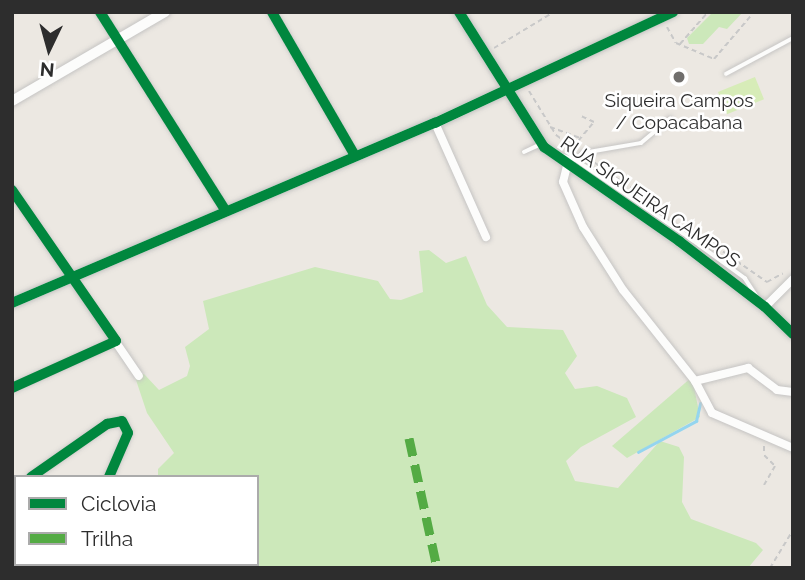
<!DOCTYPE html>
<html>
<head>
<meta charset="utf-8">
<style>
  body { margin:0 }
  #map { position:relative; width:805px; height:580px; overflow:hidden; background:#ece8e2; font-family:Raleway,sans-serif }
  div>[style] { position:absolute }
  .green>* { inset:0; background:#cce8ba }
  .pitch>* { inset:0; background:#d7ecb8; transform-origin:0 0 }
  .stream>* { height:2.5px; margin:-1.25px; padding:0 1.25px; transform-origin:1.25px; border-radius:1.25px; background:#94d5ef }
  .path>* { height:2px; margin-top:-1px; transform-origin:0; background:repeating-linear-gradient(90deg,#c8c8c8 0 5px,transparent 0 8.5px) }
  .roads { filter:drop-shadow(0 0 2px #c5c4c3) drop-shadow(0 0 2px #c5c4c3) }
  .lane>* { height:3.5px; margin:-1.75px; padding:0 1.75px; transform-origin:1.75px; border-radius:1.75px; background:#fcfcfb }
  .street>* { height:8px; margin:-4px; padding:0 4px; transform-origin:4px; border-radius:4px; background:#fcfcfb }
  .secondary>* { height:10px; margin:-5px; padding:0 5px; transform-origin:5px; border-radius:5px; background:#fcfcfb }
  .quiet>* { height:9px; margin-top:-4.5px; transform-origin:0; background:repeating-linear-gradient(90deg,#54ab44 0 18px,transparent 0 27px) }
  .cycleway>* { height:10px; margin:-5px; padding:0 5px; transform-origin:5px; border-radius:5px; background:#00873e }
  .dots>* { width:19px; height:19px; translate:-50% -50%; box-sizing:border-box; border:4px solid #fff; border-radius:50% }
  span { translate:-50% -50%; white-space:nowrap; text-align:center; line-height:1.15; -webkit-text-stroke:5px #fff; paint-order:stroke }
  .poi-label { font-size:19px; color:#2d2d2d }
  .street-label { font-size:19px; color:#2d2d2d }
  .frame { position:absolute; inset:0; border:14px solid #2d2d2d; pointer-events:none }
  .legend { position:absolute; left:14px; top:475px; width:245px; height:91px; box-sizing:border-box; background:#fff; border:2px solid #ababab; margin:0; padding:9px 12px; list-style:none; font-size:21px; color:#2d2d2d }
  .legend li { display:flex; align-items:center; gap:14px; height:35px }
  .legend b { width:35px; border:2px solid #ababab }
  .north { position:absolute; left:14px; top:14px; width:70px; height:70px; -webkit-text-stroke:5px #fff; paint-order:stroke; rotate:185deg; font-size:19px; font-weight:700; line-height:28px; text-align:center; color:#2d2d2d }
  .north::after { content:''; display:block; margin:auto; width:24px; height:32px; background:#2d2d2d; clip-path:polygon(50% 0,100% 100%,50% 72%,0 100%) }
</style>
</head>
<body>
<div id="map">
  <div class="green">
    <div style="clip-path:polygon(713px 12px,743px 12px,727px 29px,719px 27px,703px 44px,689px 44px,687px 38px)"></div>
    <div style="clip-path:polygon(429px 250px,446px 263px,466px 256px,487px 305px,507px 327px,563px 330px,577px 356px,565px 373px,575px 389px,597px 386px,627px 398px,636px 417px,581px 447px,566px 461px,575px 481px,618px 488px,660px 441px,679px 447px,684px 457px,682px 502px,691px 519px,756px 543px,763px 550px,748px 568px,115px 568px,114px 564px,257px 564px,257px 477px,158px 477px,158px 469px,174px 453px,147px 413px,134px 374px,144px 374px,159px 390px,187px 376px,190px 366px,185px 347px,209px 329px,203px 301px,315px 267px,378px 281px,390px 299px,401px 300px,423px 292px,419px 251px)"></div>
    <div style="clip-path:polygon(692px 377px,700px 417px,627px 458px,612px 446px)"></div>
  </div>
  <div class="pitch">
    <div style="left:755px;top:77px;width:24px;height:40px;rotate:68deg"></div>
  </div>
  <div class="stream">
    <div style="left:638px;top:452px;width:66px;rotate:-28.1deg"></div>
    <div style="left:696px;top:421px;width:18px;rotate:-77deg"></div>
  </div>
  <div class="path">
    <div style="left:667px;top:27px;width:18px;rotate:61deg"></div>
    <div style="left:676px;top:43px;width:41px;rotate:22.8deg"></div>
    <div style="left:714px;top:59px;width:62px;rotate:-49.6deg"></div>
    <div style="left:680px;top:44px;width:43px;rotate:-48.8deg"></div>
    <div style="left:494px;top:48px;width:70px;rotate:-31deg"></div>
    <div style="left:529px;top:91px;width:52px;rotate:58.5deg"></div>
    <div style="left:556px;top:135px;width:24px;rotate:36deg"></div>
    <div style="left:550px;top:127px;width:32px;rotate:20deg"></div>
    <div style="left:573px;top:147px;width:33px;rotate:-50deg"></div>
    <div style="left:594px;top:122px;width:14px;rotate:-155deg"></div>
    <div style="left:588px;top:158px;width:93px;rotate:34.9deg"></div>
    <div style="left:695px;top:232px;width:88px;rotate:34.8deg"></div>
    <div style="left:767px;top:282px;width:18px;rotate:-29deg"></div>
    <div style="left:764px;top:446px;width:9px;rotate:90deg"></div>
    <div style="left:764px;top:455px;width:16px;rotate:45deg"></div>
    <div style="left:775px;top:466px;width:22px;rotate:120deg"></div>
    <div style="left:770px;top:568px;width:44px;rotate:-58.8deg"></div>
  </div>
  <div class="roads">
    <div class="lane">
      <div style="left:726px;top:74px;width:76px;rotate:-28.2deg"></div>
      <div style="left:524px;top:152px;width:17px;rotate:-25deg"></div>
      <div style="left:560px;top:155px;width:17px;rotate:17deg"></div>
      <div style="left:576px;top:160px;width:130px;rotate:34.3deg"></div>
      <div style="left:683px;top:233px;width:77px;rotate:36deg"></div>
      <div style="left:745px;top:278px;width:20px;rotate:57deg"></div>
      <div style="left:576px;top:160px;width:10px;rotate:-45deg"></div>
      <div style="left:583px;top:153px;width:59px;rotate:-9.8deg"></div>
      <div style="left:641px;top:143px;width:38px;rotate:-40deg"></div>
    </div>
    <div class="street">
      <div style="left:100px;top:12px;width:234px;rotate:57.7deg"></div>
      <div style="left:272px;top:12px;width:166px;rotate:60deg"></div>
      <div style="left:435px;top:123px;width:125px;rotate:65.9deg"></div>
      <div style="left:567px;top:166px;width:16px;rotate:104deg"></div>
      <div style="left:563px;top:182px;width:49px;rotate:66deg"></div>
      <div style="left:583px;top:227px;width:75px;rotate:57.6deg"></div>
      <div style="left:623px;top:290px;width:116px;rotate:51.6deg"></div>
      <div style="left:695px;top:381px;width:36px;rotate:62deg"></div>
      <div style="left:712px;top:413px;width:88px;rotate:23.4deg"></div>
      <div style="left:12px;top:190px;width:225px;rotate:55.7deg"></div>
      <div style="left:765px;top:307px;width:40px;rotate:-45deg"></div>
      <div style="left:695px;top:381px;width:55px;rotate:-13.8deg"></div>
      <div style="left:748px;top:368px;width:36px;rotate:37deg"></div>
      <div style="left:777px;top:390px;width:16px;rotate:7deg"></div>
      <div style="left:12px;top:388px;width:114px;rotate:-24.3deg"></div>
      <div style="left:31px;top:477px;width:93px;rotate:-34.9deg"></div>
      <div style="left:107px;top:424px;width:15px;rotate:-11deg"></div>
      <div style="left:122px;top:421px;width:13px;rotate:63deg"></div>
      <div style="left:128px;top:433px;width:48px;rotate:113.4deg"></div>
      <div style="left:12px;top:492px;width:5px;rotate:-37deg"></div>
      <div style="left:84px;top:564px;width:4px;rotate:90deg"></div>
    </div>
    <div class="secondary">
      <div style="left:459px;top:12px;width:160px;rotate:57.8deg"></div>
      <div style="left:544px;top:147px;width:165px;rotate:34.8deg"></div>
      <div style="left:679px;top:241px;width:108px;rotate:37.5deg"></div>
      <div style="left:765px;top:307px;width:39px;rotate:44deg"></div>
      <div style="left:12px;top:101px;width:177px;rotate:-30.2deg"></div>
      <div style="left:12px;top:303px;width:460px;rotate:-23.1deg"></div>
      <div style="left:435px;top:123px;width:263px;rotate:-25deg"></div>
    </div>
  </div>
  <div class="quiet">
    <div style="left:409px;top:438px;width:133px;rotate:77.8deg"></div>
  </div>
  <div class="cycleway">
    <div style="left:100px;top:12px;width:234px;rotate:57.7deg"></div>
    <div style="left:272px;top:12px;width:166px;rotate:60deg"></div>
    <div style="left:459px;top:12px;width:160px;rotate:57.8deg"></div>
    <div style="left:544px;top:147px;width:165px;rotate:34.8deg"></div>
    <div style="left:679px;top:241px;width:108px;rotate:37.5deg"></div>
    <div style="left:765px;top:307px;width:39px;rotate:44deg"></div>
    <div style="left:12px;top:190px;width:183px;rotate:55.4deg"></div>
    <div style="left:116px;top:341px;width:114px;rotate:155.7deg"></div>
    <div style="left:12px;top:303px;width:460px;rotate:-23.1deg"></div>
    <div style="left:435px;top:123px;width:263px;rotate:-25deg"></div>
    <div style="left:31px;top:477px;width:93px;rotate:-34.9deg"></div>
    <div style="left:107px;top:424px;width:15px;rotate:-11deg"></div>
    <div style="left:122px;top:421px;width:13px;rotate:63deg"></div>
    <div style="left:128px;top:433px;width:48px;rotate:113.4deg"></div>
  </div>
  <div class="dots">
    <div style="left:679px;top:77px;background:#706e6c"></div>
  </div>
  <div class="poi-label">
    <span style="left:679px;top:112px">Siqueira Campos<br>/ Copacabana</span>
  </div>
  <div class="street-label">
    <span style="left:650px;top:202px;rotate:35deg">RUA SIQUEIRA CAMPOS</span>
  </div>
  <div class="frame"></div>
  <ul class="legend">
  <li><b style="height:9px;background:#00873e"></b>Ciclovia</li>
  <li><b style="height:9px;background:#54ab44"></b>Trilha</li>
  </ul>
  <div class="north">N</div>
</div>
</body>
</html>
